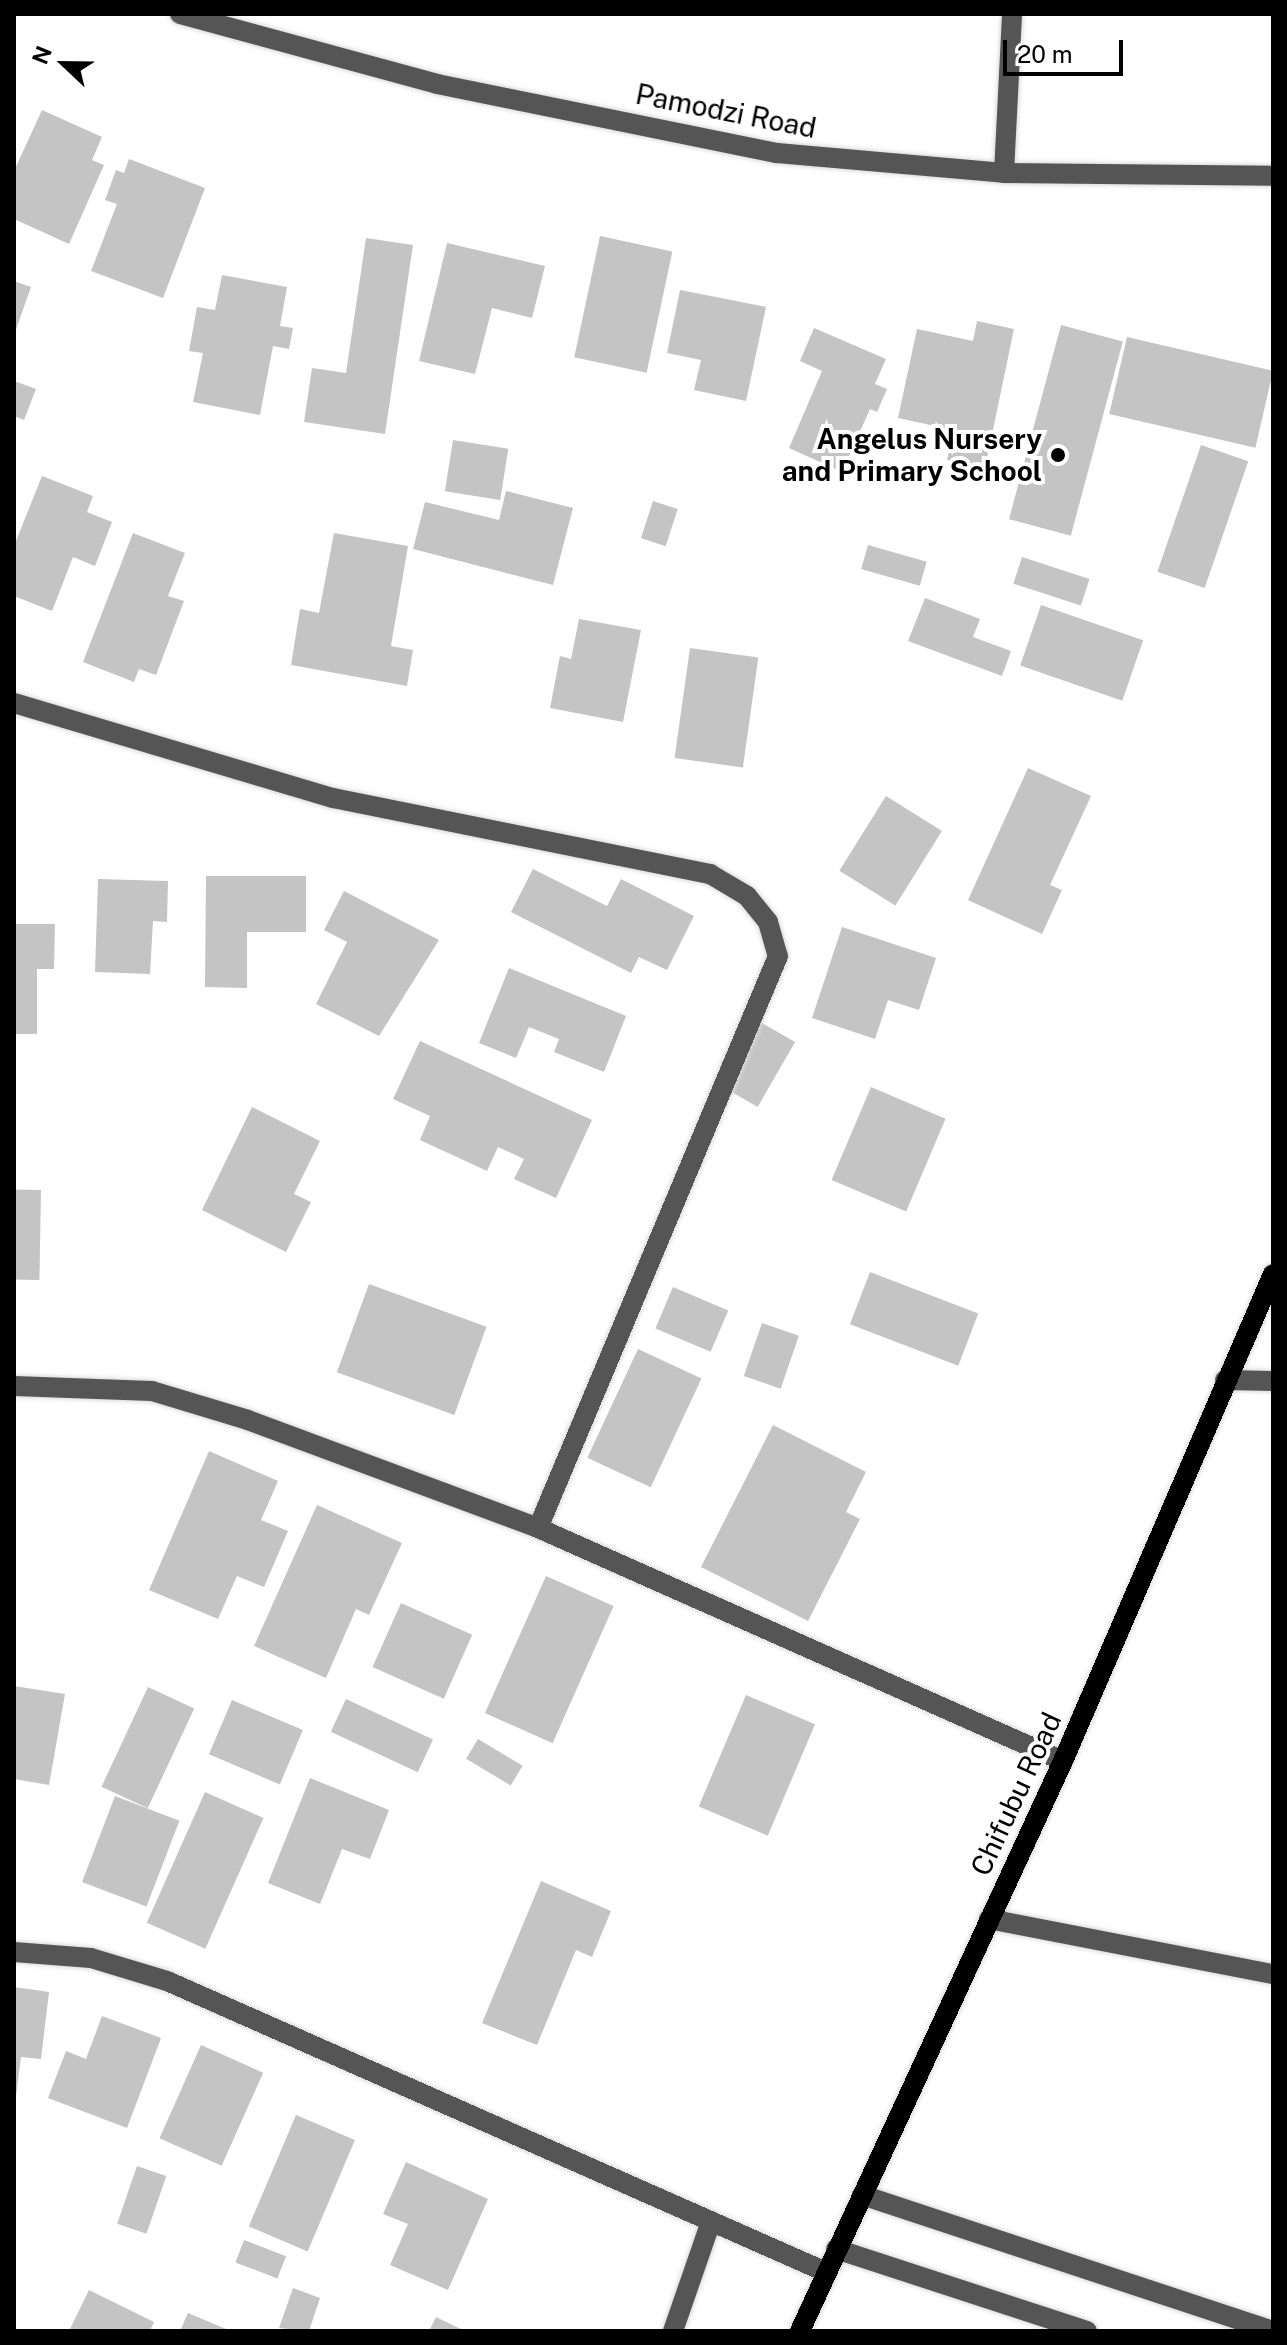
<!DOCTYPE html>
<html>
<head>
<meta charset="utf-8">
<style>
  body { margin:0 }
  #map { position:relative; width:1287px; height:2345px; overflow:hidden; background:#fff; font-family:"Public Sans",sans-serif }
  div>[style] { position:absolute }
  .building>* { inset:0; background:#c4c4c4; transform-origin:0 0 }
  .roads { filter:drop-shadow(0 0 2px #dbdbdb) drop-shadow(0 0 2px #dbdbdb) }
  .minor>* { height:20px; margin:-10px; padding:0 10px; transform-origin:10px; border-radius:10px; background:#555 }
  .major>* { height:20px; margin:-10px; padding:0 10px; transform-origin:10px; border-radius:10px; background:#000 }
  .dots>* { width:22px; height:22px; translate:-50% -50%; box-sizing:border-box; border:4px solid #fff; border-radius:50% }
  span { translate:-50% -50%; white-space:nowrap; text-align:center; line-height:1.15; -webkit-text-stroke:8px #fff; paint-order:stroke }
  .street-label { font-size:28px; color:#000 }
  .poi-label { font-size:28px; color:#000; font-weight:700 }
  .right { translate:-100% -50%; text-align:right }
  .frame { position:absolute; inset:0; border:16px solid #000; pointer-events:none }
  .north { position:absolute; left:24px; top:24px; width:80px; height:80px; -webkit-text-stroke:6px #fff; paint-order:stroke; rotate:292deg; font-size:22px; font-weight:700; line-height:32px; text-align:center; color:#000 }
  .north::after { content:''; display:block; margin:auto; width:28px; height:36px; background:#000; clip-path:polygon(50% 0,100% 100%,50% 72%,0 100%) }
  .scale { position:absolute; left:1003px; top:40px; width:120px; height:36px; box-sizing:border-box; border:4px solid #000; border-top:0; padding-left:10px; font-size:24px; line-height:28px; white-space:nowrap; color:#000; -webkit-text-stroke:6px #fff; paint-order:stroke }
</style>
</head>
<body>
<div id="map">
  <div class="building">
    <div style="clip-path:polygon(42px 110px,102px 137px,92px 160px,104px 165px,69px 244px,14px 219px,14px 171px)"></div>
    <div style="clip-path:polygon(129px 159px,205px 188px,163px 298px,91px 271px,117px 204px,105px 200px,116px 170px,124px 173px)"></div>
    <div style="left:600px;top:236px;width:74px;height:124px;rotate:12deg"></div>
    <div style="clip-path:polygon(366px 238px,413px 245px,385px 434px,304px 422px,312px 368px,346px 373px)"></div>
    <div style="clip-path:polygon(447px 243px,545px 266px,532px 318px,492px 308px,475px 374px,419px 361px)"></div>
    <div style="clip-path:polygon(222px 275px,287px 287px,280px 326px,293px 328px,289px 349px,273px 346px,260px 415px,193px 402px,203px 353px,189px 351px,197px 307px,215px 310px)"></div>
    <div style="clip-path:polygon(14px 281px,31px 287px,14px 335px)"></div>
    <div style="clip-path:polygon(680px 290px,766px 307px,746px 401px,694px 390px,701px 360px,667px 353px)"></div>
    <div style="clip-path:polygon(977px 321px,1014px 329px,985px 468px,947px 460px,953px 430px,898px 418px,917px 329px,973px 341px)"></div>
    <div style="left:1061px;top:325px;width:64px;height:201px;rotate:15deg"></div>
    <div style="clip-path:polygon(814px 328px,886px 359px,875px 384px,887px 389px,877px 412px,870px 409px,842px 472px,789px 448px,822px 371px,800px 361px)"></div>
    <div style="left:1127px;top:337px;width:150px;height:79px;rotate:13deg"></div>
    <div style="clip-path:polygon(14px 381px,36px 389px,24px 420px,14px 416px)"></div>
    <div style="left:453px;top:440px;width:56px;height:52px;rotate:9deg"></div>
    <div style="left:1201px;top:445px;width:50px;height:134px;rotate:19deg"></div>
    <div style="clip-path:polygon(42px 476px,93px 496px,87px 512px,112px 522px,95px 566px,73px 557px,52px 611px,14px 596px,14px 546px)"></div>
    <div style="clip-path:polygon(506px 491px,573px 508px,553px 585px,413px 549px,425px 502px,499px 520px)"></div>
    <div style="left:653px;top:501px;width:26px;height:39px;rotate:18deg"></div>
    <div style="clip-path:polygon(133px 533px,185px 553px,168px 596px,184px 601px,156px 675px,139px 669px,134px 682px,83px 662px)"></div>
    <div style="clip-path:polygon(334px 533px,408px 546px,391px 646px,413px 650px,407px 686px,291px 665px,300px 609px,319px 613px)"></div>
    <div style="left:868px;top:545px;width:61px;height:25px;rotate:16deg"></div>
    <div style="left:1022px;top:557px;width:71px;height:28px;rotate:18deg"></div>
    <div style="clip-path:polygon(925px 598px,980px 619px,973px 637px,1011px 651px,1002px 676px,908px 641px)"></div>
    <div style="left:1041px;top:605px;width:108px;height:64px;rotate:19deg"></div>
    <div style="clip-path:polygon(579px 619px,641px 630px,623px 722px,550px 708px,560px 656px,571px 659px)"></div>
    <div style="left:690px;top:648px;width:69px;height:111px;rotate:8deg"></div>
    <div style="clip-path:polygon(1028px 768px,1091px 796px,1050px 885px,1062px 890px,1042px 934px,968px 900px)"></div>
    <div style="left:886px;top:796px;width:66px;height:88px;rotate:32deg"></div>
    <div style="clip-path:polygon(533px 869px,607px 906px,621px 879px,694px 916px,667px 970px,639px 957px,631px 973px,511px 912px)"></div>
    <div style="clip-path:polygon(206px 876px,306px 876px,306px 932px,247px 932px,247px 988px,205px 987px)"></div>
    <div style="clip-path:polygon(98px 879px,168px 881px,167px 922px,153px 921px,150px 974px,95px 972px)"></div>
    <div style="clip-path:polygon(344px 891px,439px 940px,379px 1036px,316px 1004px,347px 942px,324px 930px)"></div>
    <div style="clip-path:polygon(14px 924px,55px 924px,54px 969px,37px 969px,37px 1034px,14px 1034px)"></div>
    <div style="clip-path:polygon(842px 927px,936px 958px,919px 1010px,888px 1000px,875px 1039px,812px 1018px)"></div>
    <div style="clip-path:polygon(509px 968px,626px 1016px,604px 1072px,554px 1052px,559px 1039px,529px 1027px,516px 1058px,479px 1043px)"></div>
    <div style="left:757px;top:1020px;width:44px;height:75px;rotate:30deg"></div>
    <div style="clip-path:polygon(420px 1041px,592px 1120px,556px 1198px,514px 1179px,524px 1159px,498px 1147px,487px 1171px,420px 1140px,430px 1116px,393px 1099px)"></div>
    <div style="left:871px;top:1087px;width:81px;height:101px;rotate:23deg"></div>
    <div style="clip-path:polygon(252px 1107px,320px 1141px,294px 1194px,311px 1202px,286px 1252px,202px 1210px)"></div>
    <div style="left:41px;top:1190px;width:90px;height:27px;rotate:91deg"></div>
    <div style="left:870px;top:1272px;width:116px;height:56px;rotate:21deg"></div>
    <div style="left:369px;top:1284px;width:125px;height:94px;rotate:20deg"></div>
    <div style="left:673px;top:1287px;width:60px;height:45px;rotate:23deg"></div>
    <div style="left:762px;top:1323px;width:39px;height:56px;rotate:19deg"></div>
    <div style="left:638px;top:1349px;width:70px;height:120px;rotate:25deg"></div>
    <div style="clip-path:polygon(773px 1425px,866px 1472px,846px 1512px,860px 1519px,808px 1621px,701px 1567px)"></div>
    <div style="clip-path:polygon(209px 1451px,278px 1481px,261px 1520px,288px 1531px,264px 1587px,237px 1576px,218px 1619px,149px 1590px)"></div>
    <div style="clip-path:polygon(317px 1505px,402px 1543px,369px 1615px,356px 1609px,326px 1678px,254px 1646px)"></div>
    <div style="left:546px;top:1576px;width:74px;height:150px;rotate:24deg"></div>
    <div style="left:401px;top:1603px;width:78px;height:70px;rotate:24deg"></div>
    <div style="clip-path:polygon(14px 1686px,65px 1694px,49px 1785px,14px 1779px)"></div>
    <div style="left:148px;top:1687px;width:51px;height:110px;rotate:25deg"></div>
    <div style="left:746px;top:1695px;width:75px;height:121px;rotate:23deg"></div>
    <div style="left:346px;top:1699px;width:96px;height:36px;rotate:25deg"></div>
    <div style="left:232px;top:1700px;width:77px;height:59px;rotate:23deg"></div>
    <div style="left:478px;top:1739px;width:52px;height:23px;rotate:31deg"></div>
    <div style="clip-path:polygon(310px 1778px,389px 1810px,370px 1859px,342px 1849px,320px 1904px,268px 1883px)"></div>
    <div style="left:205px;top:1792px;width:64px;height:143px;rotate:24deg"></div>
    <div style="left:115px;top:1796px;width:69px;height:92px;rotate:21deg"></div>
    <div style="clip-path:polygon(541px 1881px,611px 1911px,592px 1957px,576px 1950px,537px 2045px,482px 2023px)"></div>
    <div style="clip-path:polygon(14px 1987px,49px 1992px,41px 2059px,21px 2057px,16px 2096px)"></div>
    <div style="clip-path:polygon(102px 2016px,161px 2038px,127px 2128px,48px 2098px,66px 2051px,86px 2059px)"></div>
    <div style="left:201px;top:2045px;width:68px;height:102px;rotate:24deg"></div>
    <div style="left:296px;top:2115px;width:64px;height:121px;rotate:23deg"></div>
    <div style="clip-path:polygon(406px 2162px,488px 2199px,448px 2290px,390px 2265px,408px 2224px,383px 2214px)"></div>
    <div style="left:137px;top:2166px;width:31px;height:61px;rotate:19deg"></div>
    <div style="left:244px;top:2240px;width:45px;height:24px;rotate:21deg"></div>
    <div style="clip-path:polygon(293px 2288px,320px 2298px,309px 2331px,279px 2328px)"></div>
    <div style="clip-path:polygon(89px 2290px,154px 2322px,150px 2331px,69px 2331px)"></div>
    <div style="clip-path:polygon(188px 2313px,231px 2331px,180px 2331px)"></div>
    <div style="clip-path:polygon(436px 2317px,465px 2331px,429px 2331px)"></div>
  </div>
  <div class="roads">
    <div class="minor">
      <div style="left:180px;top:14px;width:266px;rotate:15.2deg"></div>
      <div style="left:437px;top:84px;width:347px;rotate:11.5deg"></div>
      <div style="left:777px;top:153px;width:228px;rotate:5deg"></div>
      <div style="left:1004px;top:173px;width:269px;rotate:0.6deg"></div>
      <div style="left:1004px;top:173px;width:159px;rotate:-87.1deg"></div>
      <div style="left:14px;top:703px;width:333px;rotate:16.6deg"></div>
      <div style="left:333px;top:798px;width:385px;rotate:11.4deg"></div>
      <div style="left:710px;top:874px;width:43px;rotate:30.7deg"></div>
      <div style="left:747px;top:896px;width:33px;rotate:51deg"></div>
      <div style="left:768px;top:922px;width:35px;rotate:74deg"></div>
      <div style="left:778px;top:956px;width:620px;rotate:112.76deg"></div>
      <div style="left:1225px;top:1380px;width:48px;rotate:1.2deg"></div>
      <div style="left:14px;top:1386px;width:138px;rotate:2.1deg"></div>
      <div style="left:152px;top:1391px;width:100px;rotate:16.8deg"></div>
      <div style="left:248px;top:1420px;width:309px;rotate:20.4deg"></div>
      <div style="left:538px;top:1528px;width:574px;rotate:23.93deg"></div>
      <div style="left:989px;top:1919px;width:289px;rotate:11deg"></div>
      <div style="left:14px;top:1952px;width:77px;rotate:4.5deg"></div>
      <div style="left:91px;top:1958px;width:79px;rotate:16.8deg"></div>
      <div style="left:167px;top:1981px;width:720px;rotate:23.83deg"></div>
      <div style="left:862px;top:2195px;width:433px;rotate:18.3deg"></div>
      <div style="left:836px;top:2249px;width:264px;rotate:18.1deg"></div>
      <div style="left:673px;top:2331px;width:116px;rotate:-70.9deg"></div>
    </div>
    <div class="major">
      <div style="left:800px;top:2331px;width:628px;rotate:-65.23deg"></div>
      <div style="left:1063px;top:1761px;width:530px;rotate:-66.67deg"></div>
    </div>
  </div>
  <div class="dots">
    <div style="left:1058px;top:455px;background:#000"></div>
  </div>
  <div class="street-label">
    <span style="left:726px;top:111px;rotate:11deg">Pamodzi Road</span>
    <span style="left:1016px;top:1794px;rotate:-65deg">Chifubu Road</span>
  </div>
  <div class="poi-label">
    <span class="right" style="left:1042px;top:455px">Angelus Nursery<br>and Primary School</span>
  </div>
  <div class="frame"></div>
  <div class="north">N</div>
  <div class="scale">20 m</div>
</div>
</body>
</html>
